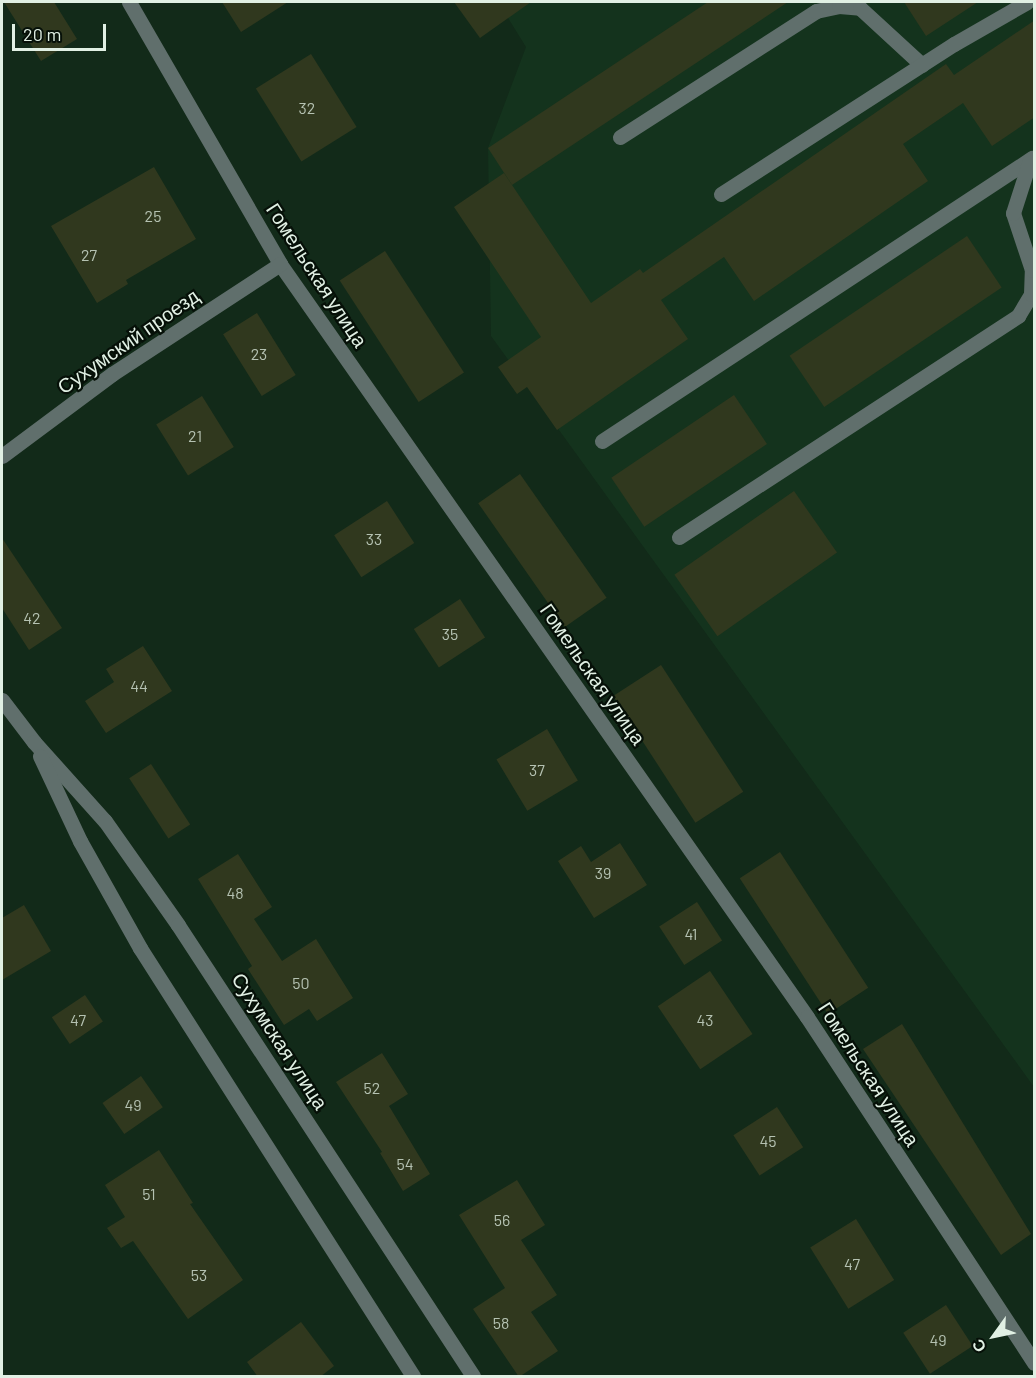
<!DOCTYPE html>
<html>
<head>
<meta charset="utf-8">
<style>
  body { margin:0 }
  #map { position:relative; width:1036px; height:1378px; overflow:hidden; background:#122a19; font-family:Barlow,sans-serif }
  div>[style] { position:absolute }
  .built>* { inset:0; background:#14331d }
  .building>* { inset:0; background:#30381e; transform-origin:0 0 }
  .service>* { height:15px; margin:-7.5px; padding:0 7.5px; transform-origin:7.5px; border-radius:7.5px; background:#606f6c }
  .minor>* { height:15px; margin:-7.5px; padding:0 7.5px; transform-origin:7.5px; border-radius:7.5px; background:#606f6c }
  span { translate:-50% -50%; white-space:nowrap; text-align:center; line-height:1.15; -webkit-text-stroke:4.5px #061008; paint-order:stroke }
  .number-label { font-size:16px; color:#b5c2b2 }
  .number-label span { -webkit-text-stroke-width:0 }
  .street-label { font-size:20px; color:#e1f0e4 }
  .frame { position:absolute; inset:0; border:3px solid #e1f0e4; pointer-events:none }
  .north { position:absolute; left:964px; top:1306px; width:60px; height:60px; -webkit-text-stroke:4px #061008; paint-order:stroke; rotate:237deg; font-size:16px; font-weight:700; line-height:24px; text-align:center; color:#e1f0e4 }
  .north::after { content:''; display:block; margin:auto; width:21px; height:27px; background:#e1f0e4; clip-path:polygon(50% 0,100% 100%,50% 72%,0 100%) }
  .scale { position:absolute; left:12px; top:24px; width:94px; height:27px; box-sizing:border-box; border:3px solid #e1f0e4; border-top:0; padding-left:8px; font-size:18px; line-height:21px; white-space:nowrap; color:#e1f0e4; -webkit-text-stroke:4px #061008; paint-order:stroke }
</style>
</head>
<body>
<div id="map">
  <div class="built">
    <div style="clip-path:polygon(498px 2px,1034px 2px,1034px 1087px,491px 336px,488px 148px,526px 47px)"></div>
  </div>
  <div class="building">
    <div style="clip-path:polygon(4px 2px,54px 2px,77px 39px,41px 61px)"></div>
    <div style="clip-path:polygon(222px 2px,288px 2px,241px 32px)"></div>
    <div style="clip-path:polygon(454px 2px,531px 2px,480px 38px)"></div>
    <div style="clip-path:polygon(708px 2px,788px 2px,512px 185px,488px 148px)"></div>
    <div style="clip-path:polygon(904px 2px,978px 2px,926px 36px)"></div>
    <div style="clip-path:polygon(1035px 20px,1035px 117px,992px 146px,963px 103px,903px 144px,928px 181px,754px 301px,724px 257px,661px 300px,688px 339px,557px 430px,527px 387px,517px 394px,498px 367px,541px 337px,454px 207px,504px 173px,591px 303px,640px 269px,643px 273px,946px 64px,954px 75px)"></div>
    <div style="left:311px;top:54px;width:86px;height:65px;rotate:58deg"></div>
    <div style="clip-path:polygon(154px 167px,196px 239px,126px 280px,128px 284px,97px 303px,51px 226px)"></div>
    <div style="left:967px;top:236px;width:62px;height:214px;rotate:56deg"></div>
    <div style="left:385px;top:251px;width:145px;height:54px;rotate:57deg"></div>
    <div style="left:257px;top:313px;width:73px;height:40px;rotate:58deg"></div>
    <div style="left:734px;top:395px;width:59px;height:148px;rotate:56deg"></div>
    <div style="left:202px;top:396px;width:60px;height:54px;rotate:58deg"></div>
    <div style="left:520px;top:474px;width:151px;height:51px;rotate:55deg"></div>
    <div style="left:794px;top:491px;width:75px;height:146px;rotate:55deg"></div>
    <div style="left:387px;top:501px;width:50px;height:63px;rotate:57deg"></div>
    <div style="clip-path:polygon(2px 538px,62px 628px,29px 650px,2px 608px)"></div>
    <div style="left:460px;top:599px;width:46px;height:55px;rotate:57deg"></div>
    <div style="clip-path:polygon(143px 646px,172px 691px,106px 733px,85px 701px,114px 682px,106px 669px)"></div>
    <div style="left:661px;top:665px;width:151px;height:57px;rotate:57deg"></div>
    <div style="left:547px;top:729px;width:60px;height:59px;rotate:59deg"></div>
    <div style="left:151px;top:764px;width:72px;height:26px;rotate:57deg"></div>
    <div style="clip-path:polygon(620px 843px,647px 885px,594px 918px,558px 861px,581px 846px,591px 862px)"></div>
    <div style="left:780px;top:852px;width:162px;height:48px;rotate:57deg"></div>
    <div style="clip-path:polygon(238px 854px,272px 907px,254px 919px,282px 961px,316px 939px,353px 998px,317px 1021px,309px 1009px,284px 1025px,248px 969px,252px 966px,198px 879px)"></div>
    <div style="left:697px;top:902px;width:46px;height:45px;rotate:57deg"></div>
    <div style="clip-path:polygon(24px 905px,51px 951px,2px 980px,2px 918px)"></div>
    <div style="left:710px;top:971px;width:76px;height:63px;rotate:56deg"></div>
    <div style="left:85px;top:995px;width:32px;height:40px;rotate:56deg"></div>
    <div style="clip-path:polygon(902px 1024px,1031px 1234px,1001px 1255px,863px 1049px)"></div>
    <div style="clip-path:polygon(382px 1053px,408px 1094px,389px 1106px,430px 1174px,403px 1191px,380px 1153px,382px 1152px,336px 1082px)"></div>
    <div style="left:141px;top:1076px;width:38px;height:47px;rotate:55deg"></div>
    <div style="left:777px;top:1107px;width:48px;height:52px;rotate:57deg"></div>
    <div style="clip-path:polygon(159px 1150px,193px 1203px,190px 1204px,243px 1280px,188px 1319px,133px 1241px,121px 1248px,107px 1228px,125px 1217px,105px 1185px)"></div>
    <div style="clip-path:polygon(517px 1180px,545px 1225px,521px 1240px,557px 1295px,531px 1312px,558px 1351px,519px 1377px,473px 1309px,505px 1288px,459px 1215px)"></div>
    <div style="left:856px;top:1219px;width:72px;height:54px;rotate:58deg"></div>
    <div style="left:946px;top:1305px;width:49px;height:51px;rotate:57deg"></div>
    <div style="clip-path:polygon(301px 1322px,334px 1366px,320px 1377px,258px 1377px,247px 1362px)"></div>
  </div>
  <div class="service">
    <div style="left:620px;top:137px;width:233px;rotate:-32.7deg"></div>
    <div style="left:816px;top:11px;width:24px;rotate:-12deg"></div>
    <div style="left:839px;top:6px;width:21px;rotate:5deg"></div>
    <div style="left:860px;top:8px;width:84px;rotate:42.6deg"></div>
    <div style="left:721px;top:194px;width:277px;rotate:-32.8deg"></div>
    <div style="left:954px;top:44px;width:84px;rotate:-29.9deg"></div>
    <div style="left:602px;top:441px;width:515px;rotate:-33.35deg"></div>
    <div style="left:679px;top:537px;width:405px;rotate:-33.1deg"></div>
    <div style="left:1018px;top:316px;width:26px;rotate:-59deg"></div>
    <div style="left:1031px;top:294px;width:24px;rotate:-88deg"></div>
    <div style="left:1032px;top:270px;width:60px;rotate:-108.4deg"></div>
    <div style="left:1013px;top:213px;width:56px;rotate:-72.2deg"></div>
  </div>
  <div class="minor">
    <div style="left:129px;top:2px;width:302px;rotate:60deg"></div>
    <div style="left:280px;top:264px;width:919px;rotate:55.01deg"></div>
    <div style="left:807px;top:1017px;width:414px;rotate:56.7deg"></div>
    <div style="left:2px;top:456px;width:137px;rotate:-36.7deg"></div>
    <div style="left:112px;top:374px;width:201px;rotate:-33.2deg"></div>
    <div style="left:2px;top:700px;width:53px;rotate:52.7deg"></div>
    <div style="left:34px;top:742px;width:106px;rotate:48.1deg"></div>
    <div style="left:105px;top:821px;width:127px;rotate:54.9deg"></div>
    <div style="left:178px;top:925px;width:539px;rotate:56.81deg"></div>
    <div style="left:40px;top:756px;width:94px;rotate:64.8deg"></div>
    <div style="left:80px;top:841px;width:123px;rotate:60.7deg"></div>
    <div style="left:140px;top:948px;width:508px;rotate:57.47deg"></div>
  </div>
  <div class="number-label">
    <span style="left:307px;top:108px">32</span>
    <span style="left:153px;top:216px">25</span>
    <span style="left:89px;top:255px">27</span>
    <span style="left:259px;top:354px">23</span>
    <span style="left:195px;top:436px">21</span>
    <span style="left:374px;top:539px">33</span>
    <span style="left:32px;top:618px">42</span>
    <span style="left:450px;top:634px">35</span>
    <span style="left:139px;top:686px">44</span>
    <span style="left:537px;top:770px">37</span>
    <span style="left:603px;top:873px">39</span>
    <span style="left:235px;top:893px">48</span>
    <span style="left:691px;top:934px">41</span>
    <span style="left:301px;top:983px">50</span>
    <span style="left:78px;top:1020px">47</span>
    <span style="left:705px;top:1020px">43</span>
    <span style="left:372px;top:1088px">52</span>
    <span style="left:133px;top:1105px">49</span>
    <span style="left:768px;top:1141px">45</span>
    <span style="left:405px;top:1164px">54</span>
    <span style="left:149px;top:1194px">51</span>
    <span style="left:502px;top:1220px">56</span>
    <span style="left:852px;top:1264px">47</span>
    <span style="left:199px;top:1275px">53</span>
    <span style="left:501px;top:1323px">58</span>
    <span style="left:938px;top:1340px">49</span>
  </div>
  <div class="street-label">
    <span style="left:317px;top:275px;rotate:57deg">Гомельская улица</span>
    <span style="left:128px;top:341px;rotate:-35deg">Сухумский проезд</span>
    <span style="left:593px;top:674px;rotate:55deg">Гомельская улица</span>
    <span style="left:280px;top:1041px;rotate:57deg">Сухумская улица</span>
    <span style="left:869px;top:1074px;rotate:57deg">Гомельская улица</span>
  </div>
  <div class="frame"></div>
  <div class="north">С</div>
  <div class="scale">20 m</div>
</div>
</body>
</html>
